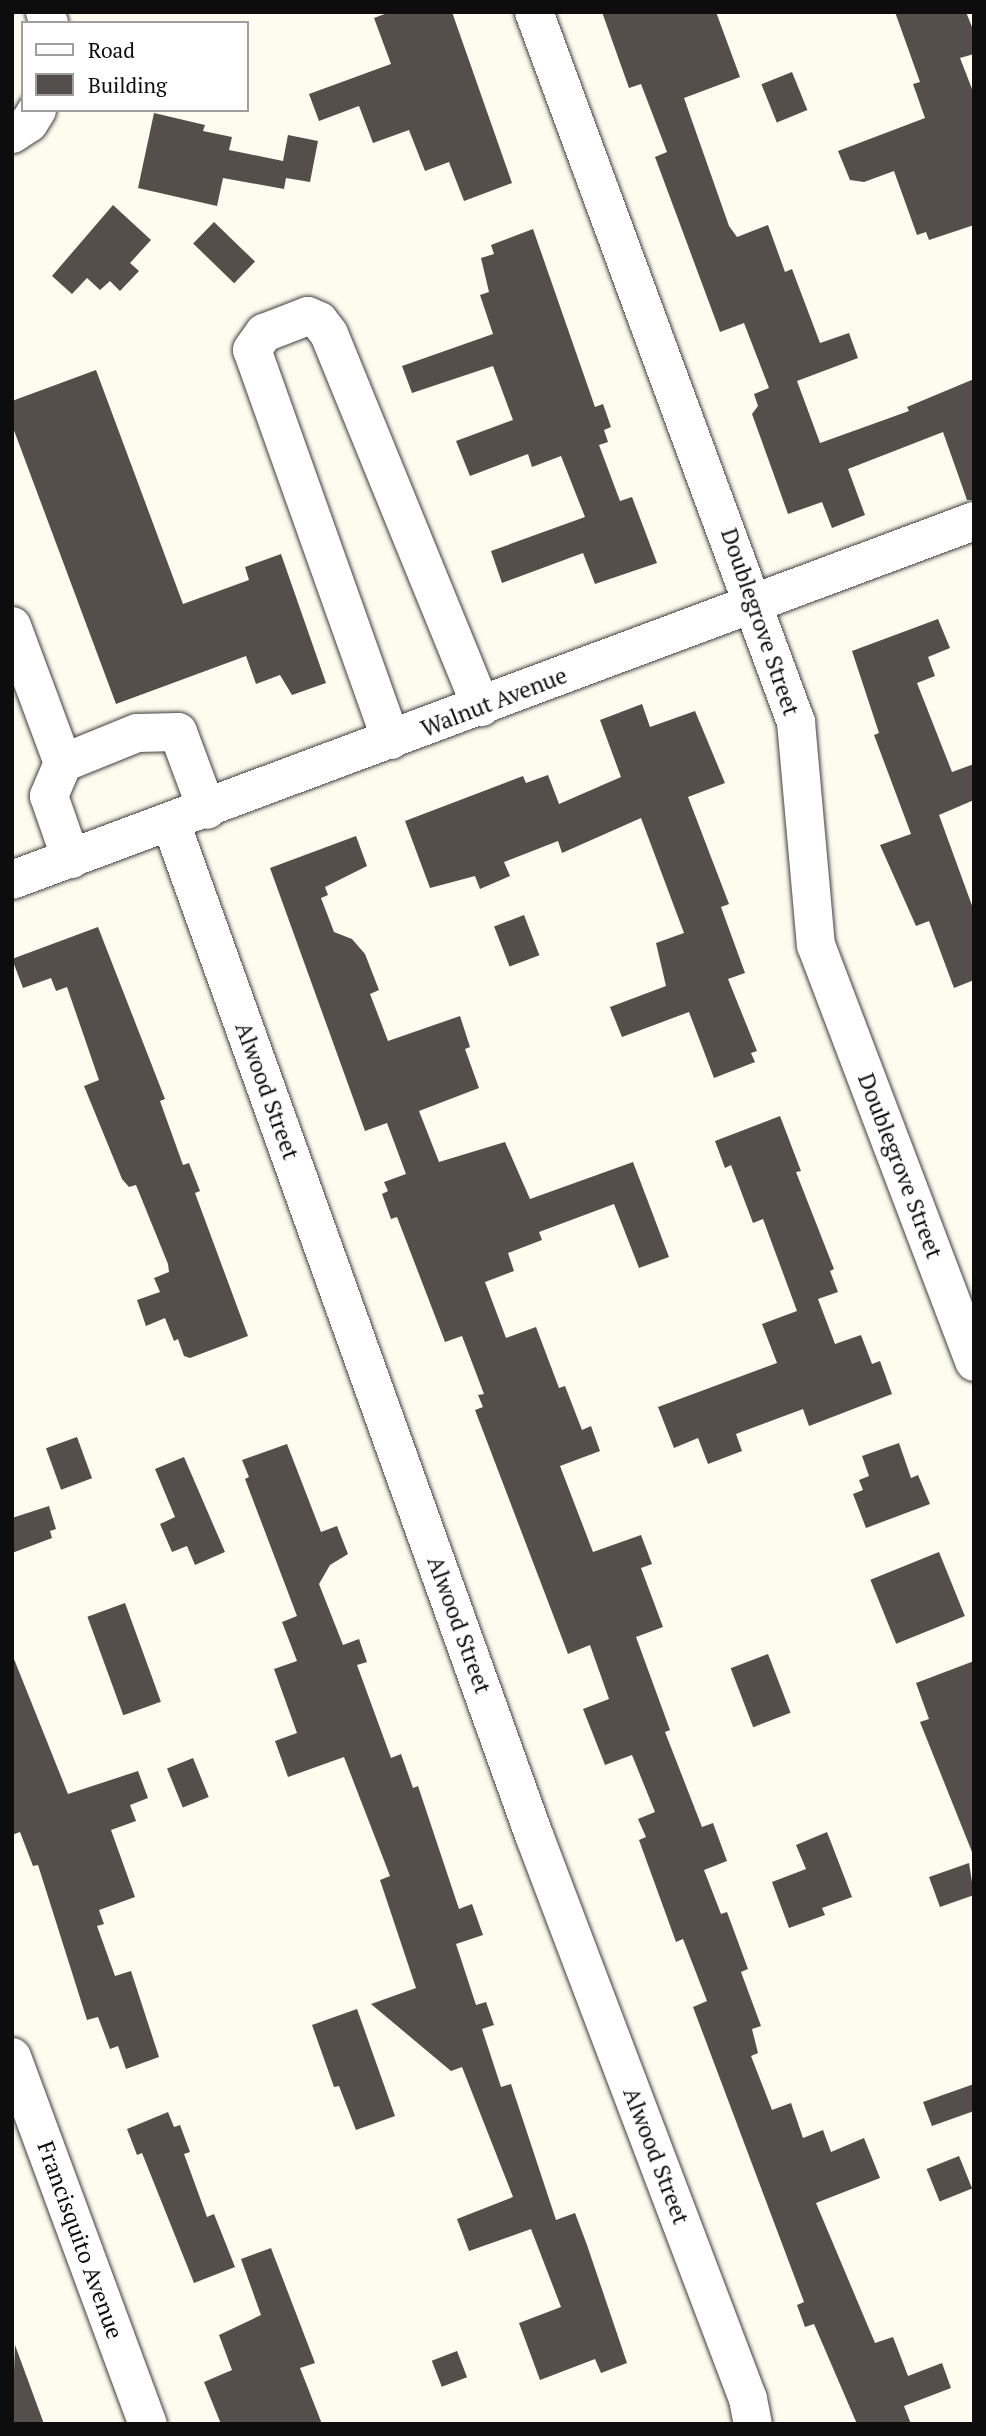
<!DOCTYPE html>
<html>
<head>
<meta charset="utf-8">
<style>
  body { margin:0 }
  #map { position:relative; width:986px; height:2436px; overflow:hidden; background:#fdfcee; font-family:"PT Serif",serif }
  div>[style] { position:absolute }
  .building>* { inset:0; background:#544f4a; transform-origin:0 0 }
  .roads { filter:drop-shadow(0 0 2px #404040) drop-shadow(0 0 2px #404040) }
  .minor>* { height:38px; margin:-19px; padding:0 19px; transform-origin:19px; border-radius:19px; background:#fff }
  span { translate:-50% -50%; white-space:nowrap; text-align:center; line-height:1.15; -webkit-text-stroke:7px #fff; paint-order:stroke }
  .street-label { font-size:23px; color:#0d0d0d }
  .frame { position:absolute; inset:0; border:14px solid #0d0d0d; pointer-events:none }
  .legend { position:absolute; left:21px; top:21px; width:228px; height:91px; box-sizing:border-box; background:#fff; border:2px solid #9e9e9e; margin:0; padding:9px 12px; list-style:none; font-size:21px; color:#0d0d0d }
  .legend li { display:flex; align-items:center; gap:14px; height:35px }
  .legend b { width:35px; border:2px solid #9e9e9e }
</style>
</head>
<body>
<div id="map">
  <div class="building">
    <div style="clip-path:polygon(390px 12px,452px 12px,512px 183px,464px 201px,449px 162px,425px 171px,409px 130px,373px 143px,359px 106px,319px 121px,309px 94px,391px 64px,374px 18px)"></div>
    <div style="clip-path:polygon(602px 12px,716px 12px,740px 77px,684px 98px,729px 226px,737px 237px,768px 225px,785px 272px,792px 269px,820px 343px,849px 333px,858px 358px,797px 381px,820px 443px,909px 411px,907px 407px,974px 379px,974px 500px,967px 500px,943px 432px,848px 469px,865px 515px,832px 528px,822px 502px,788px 514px,752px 414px,758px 406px,754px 394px,769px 388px,744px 323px,720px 332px,655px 157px,667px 152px,641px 84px,629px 88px)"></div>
    <div style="clip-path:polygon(895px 12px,966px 12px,974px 32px,974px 54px,960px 58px,974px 94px,974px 225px,929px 240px,926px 232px,917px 235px,894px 171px,864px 182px,850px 180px,838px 151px,925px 118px,913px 84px,920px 82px)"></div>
    <div style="left:792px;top:72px;width:41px;height:33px;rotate:68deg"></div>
    <div style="clip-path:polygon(154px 113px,205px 125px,203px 131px,232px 137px,229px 150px,283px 161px,288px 135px,318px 141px,310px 182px,286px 178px,284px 189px,223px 178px,217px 206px,138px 188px)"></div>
    <div style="clip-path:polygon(113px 205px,151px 240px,130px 263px,139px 271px,120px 291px,110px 281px,100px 290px,87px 278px,72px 294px,52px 276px)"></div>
    <div style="left:214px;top:222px;width:57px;height:30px;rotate:44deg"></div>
    <div style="clip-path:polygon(533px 229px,595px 407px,603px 404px,611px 427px,604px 430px,608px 442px,599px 445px,620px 501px,632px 497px,657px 563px,595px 584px,583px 553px,502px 583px,491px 551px,585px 517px,561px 456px,532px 467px,528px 454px,470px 476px,456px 441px,513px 420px,493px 366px,412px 393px,402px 366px,493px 334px,480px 295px,489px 292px,481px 258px,494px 254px,491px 245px)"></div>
    <div style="clip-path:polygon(96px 370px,183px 604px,249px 580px,245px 567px,281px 554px,326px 683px,292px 695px,280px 675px,256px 684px,246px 656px,116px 704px,12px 425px,12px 401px)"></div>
    <div style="clip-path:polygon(938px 619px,950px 648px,928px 657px,935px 676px,917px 683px,952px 772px,974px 764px,974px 800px,939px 815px,974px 911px,974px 980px,954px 988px,929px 921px,916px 926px,880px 845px,911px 834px,874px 735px,879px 733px,852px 651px)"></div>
    <div style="clip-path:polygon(642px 704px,650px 727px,695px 711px,725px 783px,688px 797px,729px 904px,721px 907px,745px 973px,728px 979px,757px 1051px,751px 1053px,755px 1062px,714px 1078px,689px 1012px,622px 1037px,610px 1007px,666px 986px,656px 943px,684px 933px,641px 818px,562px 853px,558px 841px,504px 862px,510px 876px,480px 889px,475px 876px,430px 888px,405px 821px,523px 776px,526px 783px,548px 775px,559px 804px,621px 777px,600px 720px)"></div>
    <div style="clip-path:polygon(356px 836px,367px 866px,325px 887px,328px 895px,321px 898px,334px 932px,352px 939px,365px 954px,379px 990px,370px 994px,388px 1041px,460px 1016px,470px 1047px,465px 1049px,479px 1088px,419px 1111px,439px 1162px,505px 1142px,530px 1199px,633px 1162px,669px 1257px,639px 1268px,614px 1204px,539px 1232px,542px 1240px,508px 1253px,514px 1271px,485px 1282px,506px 1338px,536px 1327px,559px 1388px,565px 1386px,582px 1430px,591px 1426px,600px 1451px,560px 1466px,593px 1552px,641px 1535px,652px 1564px,641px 1568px,663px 1627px,636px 1637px,670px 1730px,665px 1732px,702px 1827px,713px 1823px,727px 1861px,704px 1870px,721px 1914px,727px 1912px,748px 1969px,741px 1972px,761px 2026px,752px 2029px,758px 2053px,751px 2056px,772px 2110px,791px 2103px,803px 2138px,823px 2130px,831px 2152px,864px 2138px,880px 2178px,816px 2203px,875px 2343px,893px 2337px,908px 2376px,942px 2363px,951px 2388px,904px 2406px,911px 2424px,857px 2424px,814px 2324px,805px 2327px,797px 2305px,804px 2302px,693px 2007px,707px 2001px,683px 1939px,676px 1942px,639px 1840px,646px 1837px,638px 1819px,655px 1812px,632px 1755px,605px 1765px,583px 1709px,609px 1699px,590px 1645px,568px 1654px,475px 1410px,483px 1407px,478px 1395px,484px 1394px,462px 1336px,445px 1342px,397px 1217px,391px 1219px,382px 1194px,388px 1191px,384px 1182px,406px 1174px,387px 1123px,365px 1131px,270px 868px)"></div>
    <div style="left:524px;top:915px;width:43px;height:32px;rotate:69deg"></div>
    <div style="clip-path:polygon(98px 927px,165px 1099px,160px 1101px,183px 1165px,189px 1163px,200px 1191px,195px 1193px,248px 1336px,190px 1358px,184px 1356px,178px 1339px,174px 1341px,165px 1318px,146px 1326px,137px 1300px,160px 1292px,154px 1278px,169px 1272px,168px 1264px,136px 1185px,129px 1187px,122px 1179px,84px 1086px,99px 1080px,67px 987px,56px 991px,51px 978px,23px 988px,12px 959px)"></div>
    <div style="clip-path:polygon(780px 1116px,801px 1171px,796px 1172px,834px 1269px,830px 1271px,838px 1292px,818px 1299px,835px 1344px,861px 1335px,872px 1364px,880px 1361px,892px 1394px,809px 1426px,803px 1409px,736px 1434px,742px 1451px,708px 1464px,698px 1438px,674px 1448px,658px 1407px,777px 1363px,762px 1324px,797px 1311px,763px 1219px,753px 1223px,731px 1165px,725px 1168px,715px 1141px)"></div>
    <div style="left:77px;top:1437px;width:44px;height:33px;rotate:70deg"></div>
    <div style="clip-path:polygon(899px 1443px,911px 1478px,918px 1475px,930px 1504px,866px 1528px,853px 1494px,863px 1490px,859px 1480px,869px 1476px,862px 1456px)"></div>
    <div style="clip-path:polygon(287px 1444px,321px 1532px,337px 1526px,348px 1554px,330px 1565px,319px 1584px,343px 1645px,359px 1639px,367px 1662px,357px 1665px,391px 1758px,401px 1754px,413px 1788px,418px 1786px,459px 1909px,472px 1904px,483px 1935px,456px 1944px,476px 2005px,486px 2002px,494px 2025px,482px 2029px,501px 2087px,511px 2084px,556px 2220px,575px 2213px,587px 2245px,627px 2363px,601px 2373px,595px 2359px,540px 2380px,519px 2323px,561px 2307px,531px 2229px,469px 2251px,457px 2219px,513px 2197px,462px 2067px,451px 2071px,371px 2004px,416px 1988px,380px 1880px,390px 1876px,344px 1757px,288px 1777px,275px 1741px,297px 1733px,274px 1669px,297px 1661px,282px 1622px,297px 1616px,245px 1479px,249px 1477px,242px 1460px)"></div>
    <div style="clip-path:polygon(184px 1457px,225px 1552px,195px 1565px,187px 1546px,172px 1552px,160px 1524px,175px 1517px,155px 1469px)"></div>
    <div style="clip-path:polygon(49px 1506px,56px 1529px,50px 1531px,52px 1538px,12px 1553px,12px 1518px)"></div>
    <div style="left:939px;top:1552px;width:69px;height:74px;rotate:68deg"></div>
    <div style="left:125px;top:1603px;width:105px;height:40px;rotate:70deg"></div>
    <div style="clip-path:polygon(12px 1654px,68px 1794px,138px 1771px,148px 1798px,130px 1805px,136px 1821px,111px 1830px,135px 1897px,99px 1910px,104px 1924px,97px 1926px,115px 1976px,131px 1971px,159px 2057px,126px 2069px,118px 2046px,110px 2049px,98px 2017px,87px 2020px,38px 1865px,33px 1866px,20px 1832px,12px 1835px)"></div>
    <div style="left:768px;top:1654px;width:63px;height:40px;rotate:69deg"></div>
    <div style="clip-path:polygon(974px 1661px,974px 1851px,972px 1852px,920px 1722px,929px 1719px,916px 1683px)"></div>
    <div style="left:193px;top:1758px;width:42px;height:28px;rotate:68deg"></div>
    <div style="clip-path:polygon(827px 1832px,852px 1897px,822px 1908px,825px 1915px,789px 1928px,772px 1882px,806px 1869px,796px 1845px)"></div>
    <div style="clip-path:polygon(969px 1863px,974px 1895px,940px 1907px,929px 1877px)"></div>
    <div style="clip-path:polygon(357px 2009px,395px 2116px,356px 2130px,339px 2086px,334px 2087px,312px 2025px)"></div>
    <div style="clip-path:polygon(974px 2084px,974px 2111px,932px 2126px,923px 2102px)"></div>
    <div style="clip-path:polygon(168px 2112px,174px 2127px,180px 2125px,190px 2152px,184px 2154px,207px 2217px,214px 2214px,235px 2267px,194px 2283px,142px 2153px,137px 2155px,127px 2129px)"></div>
    <div style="left:959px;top:2156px;width:35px;height:35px;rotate:68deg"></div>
    <div style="clip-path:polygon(271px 2248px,315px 2363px,300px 2368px,322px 2424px,221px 2424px,204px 2382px,232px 2370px,219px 2335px,261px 2315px,241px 2259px)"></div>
    <div style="clip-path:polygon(15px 2345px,44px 2424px,12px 2424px)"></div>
    <div style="left:457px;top:2351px;width:28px;height:27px;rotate:69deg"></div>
  </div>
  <div class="roads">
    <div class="minor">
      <div style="left:45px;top:12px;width:12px;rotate:70deg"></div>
      <div style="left:534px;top:12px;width:757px;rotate:69.75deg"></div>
      <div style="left:796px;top:722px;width:224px;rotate:84.9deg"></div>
      <div style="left:816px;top:945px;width:446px;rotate:69.2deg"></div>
      <div style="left:12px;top:134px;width:20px;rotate:-33deg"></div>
      <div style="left:29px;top:123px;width:15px;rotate:-58deg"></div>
      <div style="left:12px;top:626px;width:146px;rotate:69.6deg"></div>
      <div style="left:63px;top:763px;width:80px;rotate:-22.1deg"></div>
      <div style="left:137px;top:733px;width:41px;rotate:-1.4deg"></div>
      <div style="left:178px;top:732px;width:83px;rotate:69.6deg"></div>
      <div style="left:391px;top:740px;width:414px;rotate:-109.6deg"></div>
      <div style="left:252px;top:350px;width:21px;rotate:-55deg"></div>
      <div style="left:264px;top:333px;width:47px;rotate:-21.1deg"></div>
      <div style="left:308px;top:316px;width:12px;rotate:24deg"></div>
      <div style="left:319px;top:321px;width:16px;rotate:52deg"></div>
      <div style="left:329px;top:334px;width:403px;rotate:67.8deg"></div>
      <div style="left:63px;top:763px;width:36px;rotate:113deg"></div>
      <div style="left:49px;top:796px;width:67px;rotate:70.8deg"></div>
      <div style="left:171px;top:823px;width:1075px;rotate:70.27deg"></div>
      <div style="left:534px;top:1835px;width:603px;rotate:69.22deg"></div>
      <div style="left:748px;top:2399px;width:25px;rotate:79deg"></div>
      <div style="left:12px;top:880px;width:1027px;rotate:-20.46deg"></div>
      <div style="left:12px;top:2057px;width:391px;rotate:69.7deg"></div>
    </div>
  </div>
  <div class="street-label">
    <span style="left:760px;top:622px;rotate:71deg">Doublegrove Street</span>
    <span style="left:494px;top:702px;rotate:-21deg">Walnut Avenue</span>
    <span style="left:267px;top:1091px;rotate:70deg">Alwood Street</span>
    <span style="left:900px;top:1166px;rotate:69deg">Doublegrove Street</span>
    <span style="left:459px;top:1625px;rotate:70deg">Alwood Street</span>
    <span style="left:656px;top:2156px;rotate:69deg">Alwood Street</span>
    <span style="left:80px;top:2240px;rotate:70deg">Francisquito Avenue</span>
  </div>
  <div class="frame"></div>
  <ul class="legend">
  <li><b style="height:9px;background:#fff"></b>Road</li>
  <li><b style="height:19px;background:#544f4a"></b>Building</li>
  </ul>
</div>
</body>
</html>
